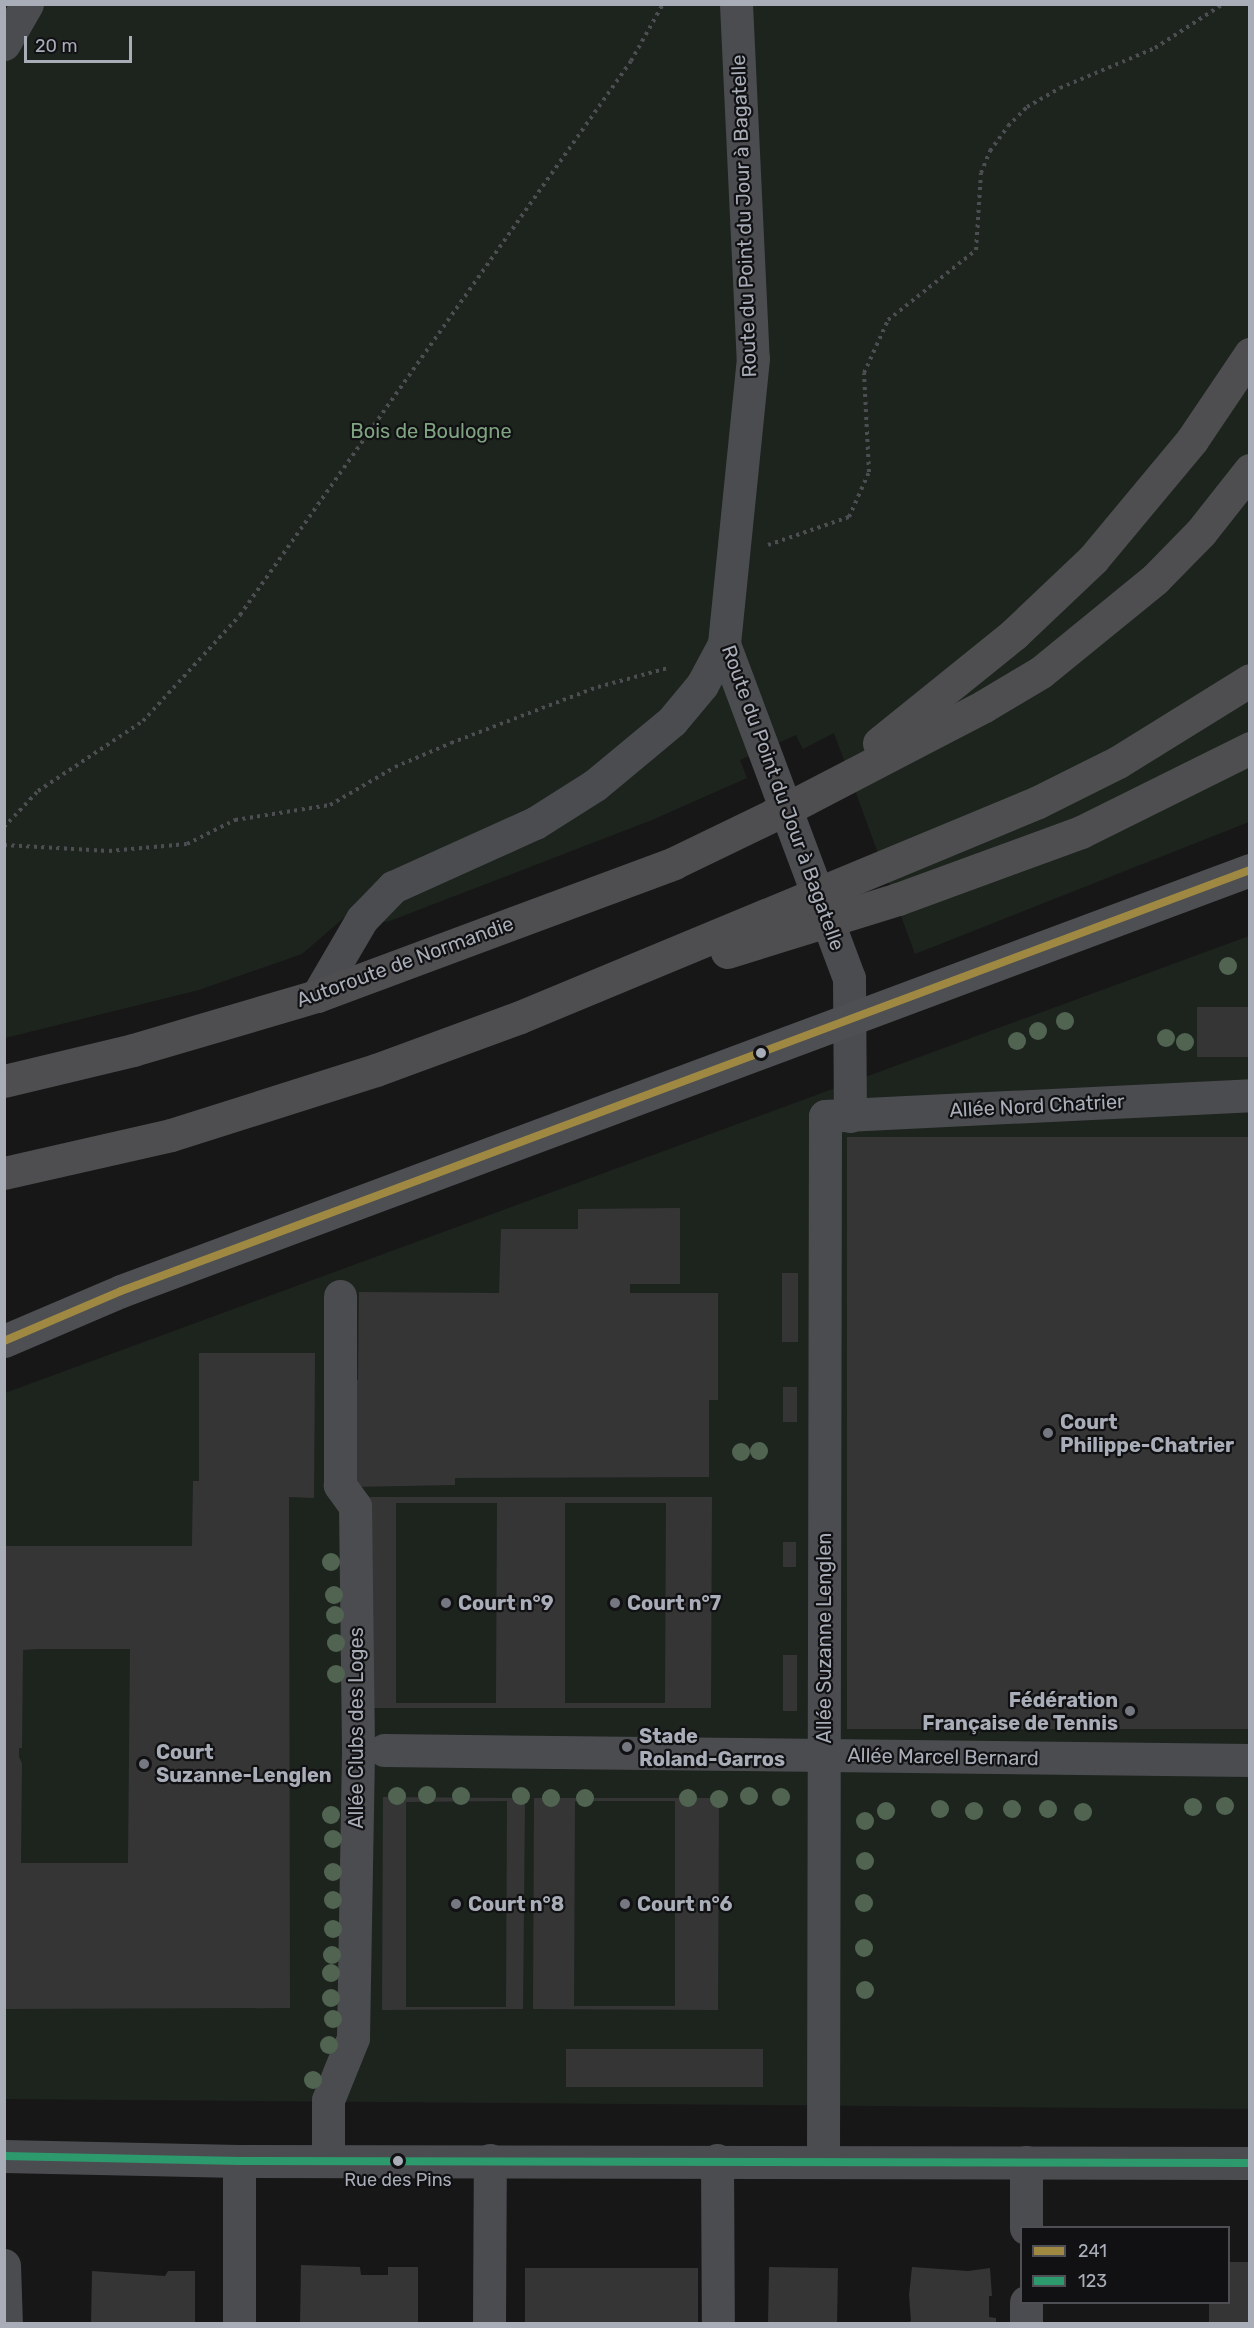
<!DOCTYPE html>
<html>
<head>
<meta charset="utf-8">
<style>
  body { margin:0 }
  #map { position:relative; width:1254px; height:2328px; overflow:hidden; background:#171717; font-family:Rubik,sans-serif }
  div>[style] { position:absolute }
  .green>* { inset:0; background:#1d241e }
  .building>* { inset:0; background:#353536; transform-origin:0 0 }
  .path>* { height:4px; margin-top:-2px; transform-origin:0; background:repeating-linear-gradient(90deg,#4d4e52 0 3px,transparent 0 7.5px) }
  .minor>* { height:33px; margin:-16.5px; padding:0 16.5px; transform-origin:16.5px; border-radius:16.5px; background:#4b4c50 }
  .major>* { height:33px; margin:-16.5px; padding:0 16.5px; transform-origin:16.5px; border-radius:16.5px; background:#4d4f52 }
  .highway>* { height:33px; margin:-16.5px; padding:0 16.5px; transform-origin:16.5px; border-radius:16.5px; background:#4e4e51 }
  .bus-1>* { height:8px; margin:-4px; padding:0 4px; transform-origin:4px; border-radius:4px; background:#9f8942 }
  .bus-2>* { height:8px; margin:-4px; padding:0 4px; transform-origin:4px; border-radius:4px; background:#2d9a6e }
  .trees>* { width:18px; height:18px; margin:-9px; border-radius:50%; background:#506451 }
  .dots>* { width:16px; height:16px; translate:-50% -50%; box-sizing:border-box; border:3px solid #111113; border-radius:50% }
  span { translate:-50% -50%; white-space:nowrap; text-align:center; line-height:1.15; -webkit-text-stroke:4.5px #111113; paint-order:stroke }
  .bus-label { font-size:18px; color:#a8adb8 }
  .street-label { font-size:20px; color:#a8adb8 }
  .park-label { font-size:20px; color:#7fa381 }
  .poi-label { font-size:20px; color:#a8adb8; font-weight:700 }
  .left { translate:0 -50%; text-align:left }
  .right { translate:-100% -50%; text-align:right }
  .frame { position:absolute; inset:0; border:6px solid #a8adb8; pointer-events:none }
  .legend { position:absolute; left:1020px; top:2226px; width:210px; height:78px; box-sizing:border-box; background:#111113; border:2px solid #4d4f55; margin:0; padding:8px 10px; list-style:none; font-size:18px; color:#a8adb8 }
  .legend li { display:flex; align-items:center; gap:12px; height:30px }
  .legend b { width:30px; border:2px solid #4d4f55 }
  .scale { position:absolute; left:24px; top:36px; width:108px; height:27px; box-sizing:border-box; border:3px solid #a8adb8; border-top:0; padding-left:8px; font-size:18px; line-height:21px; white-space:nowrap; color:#a8adb8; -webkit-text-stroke:4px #111113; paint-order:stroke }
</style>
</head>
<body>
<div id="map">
  <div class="green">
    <div style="clip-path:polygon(5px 5px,1249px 5px,1249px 822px,915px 954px,834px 733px,803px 749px,796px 735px,740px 760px,747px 778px,652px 820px,387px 922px,346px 916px,302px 954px,199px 990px,5px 1038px)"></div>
    <div style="clip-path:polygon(1249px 936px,1249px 2109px,5px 2099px,5px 1393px)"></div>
  </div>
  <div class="building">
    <div style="left:1197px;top:1007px;width:53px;height:50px"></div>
    <div style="left:847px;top:1137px;width:403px;height:592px"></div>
    <div style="clip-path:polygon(680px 1208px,680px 1284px,630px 1284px,630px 1293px,718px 1293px,718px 1400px,709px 1400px,709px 1477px,455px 1478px,455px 1485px,349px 1487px,350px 1379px,358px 1380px,359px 1292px,499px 1293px,501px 1229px,578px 1229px,578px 1209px)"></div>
    <div style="left:782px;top:1273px;width:16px;height:69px"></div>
    <div style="clip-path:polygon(evenodd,199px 1353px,315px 1353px,314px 1498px,289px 1497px,290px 2008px,4px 2009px,4px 1546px,192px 1546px,193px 1481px,199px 1481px,199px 1353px,38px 1649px,130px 1649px,128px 1863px,21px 1863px,22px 1763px,19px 1757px,19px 1748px,22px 1748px,23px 1650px,38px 1649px)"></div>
    <div style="left:783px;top:1387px;width:14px;height:35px"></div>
    <div style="clip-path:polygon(evenodd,370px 1497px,712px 1497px,711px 1708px,369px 1708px,370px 1497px,396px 1503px,497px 1503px,496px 1703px,396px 1703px,396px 1503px,370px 1497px,565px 1503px,666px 1503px,665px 1703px,565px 1703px,565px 1503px)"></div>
    <div style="left:783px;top:1542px;width:13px;height:25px"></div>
    <div style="left:783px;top:1655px;width:14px;height:56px"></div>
    <div style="clip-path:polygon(evenodd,383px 1797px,525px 1798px,523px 2009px,382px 2010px,383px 1797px,507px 1801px,506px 2007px,406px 2007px,406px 1802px,507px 1801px)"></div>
    <div style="clip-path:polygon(evenodd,534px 1798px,719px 1798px,718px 2010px,533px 2009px,534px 1798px,575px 1801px,675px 1801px,675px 2006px,574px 2006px,575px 1801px)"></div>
    <div style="left:566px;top:2049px;width:197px;height:38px"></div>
    <div style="clip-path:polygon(1228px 2262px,1250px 2262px,1250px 2324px,1209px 2324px,1209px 2302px,1228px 2302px)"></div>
    <div style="clip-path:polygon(301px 2265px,360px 2267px,361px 2275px,388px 2275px,388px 2267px,418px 2267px,418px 2324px,300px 2324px)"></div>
    <div style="left:769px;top:2267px;width:69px;height:57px;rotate:1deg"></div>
    <div style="clip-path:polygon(912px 2267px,968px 2271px,990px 2268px,992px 2296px,989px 2296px,989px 2317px,996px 2318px,996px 2324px,906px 2324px,911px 2321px,909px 2295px)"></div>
    <div style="left:525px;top:2268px;width:173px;height:56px"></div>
    <div style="clip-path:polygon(92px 2271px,165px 2276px,168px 2271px,195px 2271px,195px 2324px,91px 2324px)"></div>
  </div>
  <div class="path">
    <div style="left:768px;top:545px;width:86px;rotate:-19.1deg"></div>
    <div style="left:849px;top:517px;width:49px;rotate:-66deg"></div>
    <div style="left:869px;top:472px;width:99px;rotate:-92.9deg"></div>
    <div style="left:864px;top:373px;width:58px;rotate:-65.6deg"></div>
    <div style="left:888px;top:320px;width:112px;rotate:-38.5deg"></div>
    <div style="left:976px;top:250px;width:77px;rotate:-86.3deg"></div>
    <div style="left:981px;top:173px;width:24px;rotate:-68deg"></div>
    <div style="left:990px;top:151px;width:31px;rotate:-54deg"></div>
    <div style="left:1008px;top:126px;width:27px;rotate:-45deg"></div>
    <div style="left:1027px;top:107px;width:38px;rotate:-30deg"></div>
    <div style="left:1060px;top:88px;width:103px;rotate:-22.8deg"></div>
    <div style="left:1155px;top:48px;width:81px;rotate:-32.9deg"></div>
    <div style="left:4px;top:827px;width:50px;rotate:-46.6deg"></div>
    <div style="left:38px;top:791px;width:126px;rotate:-33.7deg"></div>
    <div style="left:143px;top:721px;width:144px;rotate:-47.5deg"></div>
    <div style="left:240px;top:615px;width:678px;rotate:-54.79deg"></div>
    <div style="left:631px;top:61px;width:65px;rotate:-60.7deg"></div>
    <div style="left:4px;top:845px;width:105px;rotate:3.3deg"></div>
    <div style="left:109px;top:851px;width:78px;rotate:-5.1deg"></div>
    <div style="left:187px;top:844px;width:54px;rotate:-26.6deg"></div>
    <div style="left:235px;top:820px;width:96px;rotate:-9deg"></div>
    <div style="left:330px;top:805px;width:75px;rotate:-30.3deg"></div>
    <div style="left:395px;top:767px;width:61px;rotate:-23.2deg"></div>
    <div style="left:451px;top:743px;width:157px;rotate:-20.9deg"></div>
    <div style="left:598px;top:687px;width:73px;rotate:-15.2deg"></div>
  </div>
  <div class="minor">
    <div style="left:736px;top:4px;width:354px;rotate:87.3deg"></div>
    <div style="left:753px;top:358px;width:287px;rotate:95.8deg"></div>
    <div style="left:724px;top:644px;width:357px;rotate:69.5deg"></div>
    <div style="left:849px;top:978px;width:138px;rotate:89.6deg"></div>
    <div style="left:4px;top:44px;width:46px;rotate:-60.1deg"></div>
    <div style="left:317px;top:996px;width:89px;rotate:-59.7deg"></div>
    <div style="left:362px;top:919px;width:45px;rotate:-45.9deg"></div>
    <div style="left:393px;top:887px;width:156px;rotate:-24.3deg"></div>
    <div style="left:535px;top:823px;width:71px;rotate:-32.3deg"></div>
    <div style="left:595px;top:785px;width:100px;rotate:-39.7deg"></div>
    <div style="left:672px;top:721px;width:47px;rotate:-50.2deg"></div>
    <div style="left:702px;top:685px;width:47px;rotate:-61.8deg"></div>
    <div style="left:384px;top:1750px;width:866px;rotate:0.66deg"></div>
    <div style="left:4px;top:2156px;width:235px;rotate:1.2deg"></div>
    <div style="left:239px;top:2161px;width:1011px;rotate:0.11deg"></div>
    <div style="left:328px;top:2160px;width:60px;rotate:-90deg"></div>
    <div style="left:328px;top:2100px;width:67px;rotate:-68deg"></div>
    <div style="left:353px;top:2038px;width:289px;rotate:-89deg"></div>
    <div style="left:358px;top:1749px;width:243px;rotate:-90.7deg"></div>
    <div style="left:355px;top:1506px;width:26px;rotate:-126deg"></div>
    <div style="left:340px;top:1485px;width:189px;rotate:-90deg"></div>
    <div style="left:717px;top:2160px;width:164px;rotate:89.7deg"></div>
    <div style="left:823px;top:2160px;width:1044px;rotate:-89.89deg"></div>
    <div style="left:825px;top:1116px;width:426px;rotate:-2.8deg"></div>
    <div style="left:1026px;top:2162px;width:66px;rotate:90deg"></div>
    <div style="left:4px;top:2265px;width:59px;rotate:88.1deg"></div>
    <div style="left:239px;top:2324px;width:163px;rotate:-90deg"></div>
    <div style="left:489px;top:2324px;width:164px;rotate:-89.7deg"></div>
    <div style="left:1026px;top:2324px;width:22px;rotate:-90deg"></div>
  </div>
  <div class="major">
    <div style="left:4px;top:1341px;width:127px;rotate:-23.1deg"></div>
    <div style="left:121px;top:1291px;width:1205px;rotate:-20.45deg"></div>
  </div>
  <div class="highway">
    <div style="left:879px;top:743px;width:174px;rotate:-38.9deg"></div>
    <div style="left:1014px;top:634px;width:109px;rotate:-43.5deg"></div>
    <div style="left:1093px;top:559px;width:155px;rotate:-50.2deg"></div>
    <div style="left:1192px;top:440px;width:104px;rotate:-56deg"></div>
    <div style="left:727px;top:952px;width:179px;rotate:-17.2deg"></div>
    <div style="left:898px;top:899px;width:195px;rotate:-20.1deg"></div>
    <div style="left:1081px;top:832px;width:189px;rotate:-26.4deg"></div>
    <div style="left:4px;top:1081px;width:133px;rotate:-13.5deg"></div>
    <div style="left:133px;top:1050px;width:192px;rotate:-16.4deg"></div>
    <div style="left:317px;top:996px;width:381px;rotate:-20.4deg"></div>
    <div style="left:674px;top:863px;width:131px;rotate:-25.8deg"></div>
    <div style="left:792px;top:806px;width:216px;rotate:-27.5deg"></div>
    <div style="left:984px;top:706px;width:66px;rotate:-30.8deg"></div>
    <div style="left:1041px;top:672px;width:147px;rotate:-39.2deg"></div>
    <div style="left:1155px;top:579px;width:66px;rotate:-45.6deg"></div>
    <div style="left:1201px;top:532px;width:79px;rotate:-51.7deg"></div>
    <div style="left:4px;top:1173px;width:171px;rotate:-12.8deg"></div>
    <div style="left:171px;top:1135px;width:215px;rotate:-17.6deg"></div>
    <div style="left:376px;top:1070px;width:153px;rotate:-20.2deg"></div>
    <div style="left:520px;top:1017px;width:561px;rotate:-22.54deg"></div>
    <div style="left:1038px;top:802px;width:89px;rotate:-26.6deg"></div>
    <div style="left:1118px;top:762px;width:155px;rotate:-31.8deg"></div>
  </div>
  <div class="bus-1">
    <div style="left:4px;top:1341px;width:127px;rotate:-23.1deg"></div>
    <div style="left:121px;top:1291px;width:1205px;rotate:-20.45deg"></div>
  </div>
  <div class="bus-2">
    <div style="left:4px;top:2156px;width:235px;rotate:1.2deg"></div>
    <div style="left:239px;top:2161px;width:1011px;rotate:0.11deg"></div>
  </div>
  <div class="trees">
    <div style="left:1228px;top:966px"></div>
    <div style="left:1065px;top:1021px"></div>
    <div style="left:1038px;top:1031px"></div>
    <div style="left:1166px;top:1038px"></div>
    <div style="left:1017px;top:1041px"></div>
    <div style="left:1185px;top:1042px"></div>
    <div style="left:759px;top:1451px"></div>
    <div style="left:741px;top:1452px"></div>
    <div style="left:331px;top:1562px"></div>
    <div style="left:334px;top:1595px"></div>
    <div style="left:335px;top:1615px"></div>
    <div style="left:336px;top:1643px"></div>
    <div style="left:336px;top:1674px"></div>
    <div style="left:427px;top:1795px"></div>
    <div style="left:397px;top:1796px"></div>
    <div style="left:461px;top:1796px"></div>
    <div style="left:521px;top:1796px"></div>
    <div style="left:749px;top:1796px"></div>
    <div style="left:781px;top:1797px"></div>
    <div style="left:551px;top:1798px"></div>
    <div style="left:585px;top:1798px"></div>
    <div style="left:688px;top:1798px"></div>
    <div style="left:719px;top:1799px"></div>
    <div style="left:1225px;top:1806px"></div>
    <div style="left:1193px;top:1807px"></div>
    <div style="left:940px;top:1809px"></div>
    <div style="left:1012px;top:1809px"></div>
    <div style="left:1048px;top:1809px"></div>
    <div style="left:886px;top:1811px"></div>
    <div style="left:974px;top:1811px"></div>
    <div style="left:1083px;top:1812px"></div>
    <div style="left:331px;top:1815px"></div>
    <div style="left:865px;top:1821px"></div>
    <div style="left:333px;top:1839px"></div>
    <div style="left:865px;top:1861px"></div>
    <div style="left:333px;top:1872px"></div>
    <div style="left:333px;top:1900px"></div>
    <div style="left:864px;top:1903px"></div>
    <div style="left:333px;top:1929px"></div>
    <div style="left:864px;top:1948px"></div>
    <div style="left:332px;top:1955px"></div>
    <div style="left:331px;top:1973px"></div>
    <div style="left:865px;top:1990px"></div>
    <div style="left:331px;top:1998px"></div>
    <div style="left:333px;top:2019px"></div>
    <div style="left:329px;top:2045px"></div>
    <div style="left:313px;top:2080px"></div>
  </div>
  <div class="dots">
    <div style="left:761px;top:1053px;background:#a8adb8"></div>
    <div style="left:1048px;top:1433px;background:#757880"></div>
    <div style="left:446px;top:1603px;background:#757880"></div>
    <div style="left:615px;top:1603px;background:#757880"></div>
    <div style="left:1130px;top:1711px;background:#757880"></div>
    <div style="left:627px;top:1747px;background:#757880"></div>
    <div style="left:144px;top:1764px;background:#757880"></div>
    <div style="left:456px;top:1904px;background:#757880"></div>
    <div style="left:625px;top:1904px;background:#757880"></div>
    <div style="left:398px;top:2161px;background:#a8adb8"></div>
  </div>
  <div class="bus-label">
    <span style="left:398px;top:2180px">Rue des Pins</span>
  </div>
  <div class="street-label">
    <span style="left:744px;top:216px;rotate:-92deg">Route du Point du Jour à Bagatelle</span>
    <span style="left:783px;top:798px;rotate:70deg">Route du Point du Jour à Bagatelle</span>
    <span style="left:405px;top:962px;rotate:-20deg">Autoroute de Normandie</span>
    <span style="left:1037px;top:1106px;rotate:-3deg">Allée Nord Chatrier</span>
    <span style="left:824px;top:1638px;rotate:-90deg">Allée Suzanne Lenglen</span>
    <span style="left:356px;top:1728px;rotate:-90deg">Allée Clubs des Loges</span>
    <span style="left:943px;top:1757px;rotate:1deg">Allée Marcel Bernard</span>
  </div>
  <div class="park-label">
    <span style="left:431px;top:431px">Bois de Boulogne</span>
  </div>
  <div class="poi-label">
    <span class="left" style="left:1060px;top:1434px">Court<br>Philippe-Chatrier</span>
    <span class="left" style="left:458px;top:1603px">Court n°9</span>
    <span class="left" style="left:627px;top:1603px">Court n°7</span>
    <span class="right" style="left:1118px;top:1712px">Fédération<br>Française de Tennis</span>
    <span class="left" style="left:639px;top:1748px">Stade<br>Roland-Garros</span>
    <span class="left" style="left:156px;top:1764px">Court<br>Suzanne-Lenglen</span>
    <span class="left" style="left:468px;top:1904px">Court n°8</span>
    <span class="left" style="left:637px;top:1904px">Court n°6</span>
  </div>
  <div class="frame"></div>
  <ul class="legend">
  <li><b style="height:8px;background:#9f8942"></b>241</li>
  <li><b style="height:8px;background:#2d9a6e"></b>123</li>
  </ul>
  <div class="scale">20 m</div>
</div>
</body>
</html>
